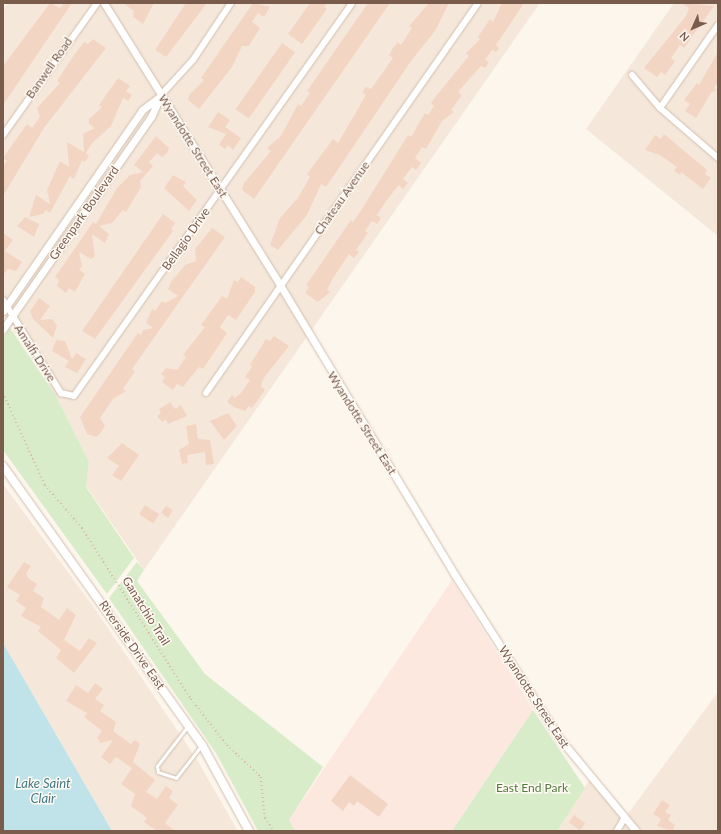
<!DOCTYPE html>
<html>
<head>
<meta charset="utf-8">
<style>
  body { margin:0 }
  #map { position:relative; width:721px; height:834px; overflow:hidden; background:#fdf6ec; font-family:Lato,sans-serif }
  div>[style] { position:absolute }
  .residential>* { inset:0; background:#f5e8da }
  .commercial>* { inset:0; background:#fde8e0 }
  .green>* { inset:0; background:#d8ecc9 }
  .water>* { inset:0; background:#bfe3e8 }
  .building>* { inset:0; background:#f3d5c3; transform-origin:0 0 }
  .path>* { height:1.5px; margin-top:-0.75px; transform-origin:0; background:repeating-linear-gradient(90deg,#d9b8a5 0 1px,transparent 0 4px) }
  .roads { filter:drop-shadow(0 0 1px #d1beb0) drop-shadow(0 0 1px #d1beb0) }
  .service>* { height:3px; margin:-1.5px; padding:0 1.5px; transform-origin:1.5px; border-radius:1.5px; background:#fff }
  .minor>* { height:6px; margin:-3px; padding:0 3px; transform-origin:3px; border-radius:3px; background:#fff }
  .tertiary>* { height:7px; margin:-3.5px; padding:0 3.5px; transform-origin:3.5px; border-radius:3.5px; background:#fff }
  .secondary>* { height:8px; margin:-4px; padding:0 4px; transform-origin:4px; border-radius:4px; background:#fff }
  span { translate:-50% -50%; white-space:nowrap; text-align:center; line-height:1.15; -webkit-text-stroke:3px #fffaf3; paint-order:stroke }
  .street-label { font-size:12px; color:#7a5c4d }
  .park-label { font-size:12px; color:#537a41 }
  .water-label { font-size:13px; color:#437c86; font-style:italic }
  .frame { position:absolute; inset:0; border:4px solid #7a5c4d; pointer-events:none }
  .north { position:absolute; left:673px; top:8px; width:40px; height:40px; -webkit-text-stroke:3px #fffaf3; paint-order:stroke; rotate:225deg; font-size:11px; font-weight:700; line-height:16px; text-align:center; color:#7a5c4d }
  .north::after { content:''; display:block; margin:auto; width:14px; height:18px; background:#7a5c4d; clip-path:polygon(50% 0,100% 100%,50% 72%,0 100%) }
</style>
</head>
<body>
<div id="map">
  <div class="residential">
    <div style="clip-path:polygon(8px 3px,540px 3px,144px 570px,86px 486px,89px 462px,56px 396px,3px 315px,3px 10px)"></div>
    <div style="clip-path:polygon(674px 3px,718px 3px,718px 236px,586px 129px)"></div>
    <div style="clip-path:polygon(3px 484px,93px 606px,196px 758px,238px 831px,112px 831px,3px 643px)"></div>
    <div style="clip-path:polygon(718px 692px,718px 831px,557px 831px,590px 779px,624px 819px)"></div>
  </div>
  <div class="commercial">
    <div style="clip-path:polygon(452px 580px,533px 710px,452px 831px,295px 831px,289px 820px)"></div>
  </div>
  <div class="green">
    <div style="clip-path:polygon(10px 328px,56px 396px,89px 462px,86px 487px,134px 558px,107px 594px,3px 450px,3px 337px)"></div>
    <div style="clip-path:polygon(137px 562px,144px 570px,137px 581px,205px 674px,323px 767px,289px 820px,295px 831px,258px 831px,216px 753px,109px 598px)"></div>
    <div style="clip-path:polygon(533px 710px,585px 788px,557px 831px,452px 831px)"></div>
  </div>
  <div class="water">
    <div style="clip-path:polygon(3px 643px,112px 831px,3px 831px)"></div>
  </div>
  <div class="building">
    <div style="clip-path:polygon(50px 3px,60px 8px,64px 3px,72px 3px,3px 105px,3px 66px)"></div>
    <div style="clip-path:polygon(123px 3px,154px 3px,143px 24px,133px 17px,134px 11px)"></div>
    <div style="clip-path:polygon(186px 3px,207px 3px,166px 57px,155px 50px)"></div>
    <div style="clip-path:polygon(253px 3px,270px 7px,264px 17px,258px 13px,252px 22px,260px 28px,249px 46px,242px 46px,232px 67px,199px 109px,188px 100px,190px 94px,204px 80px,201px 78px)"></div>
    <div style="clip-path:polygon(310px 3px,327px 3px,324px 7px,327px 9px,302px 44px,288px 34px)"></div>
    <div style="clip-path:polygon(368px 3px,390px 3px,254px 199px,242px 190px,244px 183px,271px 151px,267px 148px,281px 136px,298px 104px,301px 106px,307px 97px,310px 93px,307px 91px)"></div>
    <div style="clip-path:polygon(429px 3px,449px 3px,435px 31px,411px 61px,326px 187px,321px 184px,307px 215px,278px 250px,270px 245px,280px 218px,298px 198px,310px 177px,307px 174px,333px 139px,338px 143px,366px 95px,362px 92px,366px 87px,371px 89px,393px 58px,389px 55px,393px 48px,398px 42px,401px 45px,412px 28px,409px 26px)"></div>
    <div style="clip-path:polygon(502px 3px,524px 3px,496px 45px,499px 48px,496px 52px,492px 50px,485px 60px,489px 62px,485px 68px,481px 66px,458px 92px,462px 95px,451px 110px,454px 112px,442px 121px,426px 149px,422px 147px,415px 158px,421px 163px,416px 170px,412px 167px,403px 179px,408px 183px,403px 189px,399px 185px,386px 201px,377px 215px,381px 218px,377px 224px,372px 221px,365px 231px,368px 233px,356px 250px,359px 252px,354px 258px,349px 254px,333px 278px,327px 290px,330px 292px,318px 302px,305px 293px,309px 287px,306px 285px,351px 220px,353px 222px,360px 212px,408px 135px,411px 137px,425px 113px,428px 115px,434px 106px,431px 103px,436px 96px,469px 56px,466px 53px,480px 39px,478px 37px,490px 19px,493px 22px)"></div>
    <div style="clip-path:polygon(682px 3px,714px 6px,684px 48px,680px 45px,671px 58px,675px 61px,665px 75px,661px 72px,657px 77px,644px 68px,686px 16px,689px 8px)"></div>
    <div style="clip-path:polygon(93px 39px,106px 48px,44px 128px,3px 196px,3px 166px,7px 161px,3px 158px,27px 124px,32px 128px,40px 117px,37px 108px,60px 83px,57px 81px,72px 58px,84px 42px,88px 44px)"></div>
    <div style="left:282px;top:43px;width:16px;height:81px;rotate:35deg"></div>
    <div style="clip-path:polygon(718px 52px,718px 82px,714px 88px,717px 90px,711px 93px,696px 118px,685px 111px,690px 104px,684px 100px,697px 83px,699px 85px)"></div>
    <div style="clip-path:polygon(118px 78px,130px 86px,126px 91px,132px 95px,128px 101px,123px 98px,111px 126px,92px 143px,86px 153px,89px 156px,85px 162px,82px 160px,74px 179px,70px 176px,50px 213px,46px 210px,43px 214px,29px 217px,36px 195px,50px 204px,47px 190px,60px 161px,69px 167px,67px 142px,84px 152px,83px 134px,95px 128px,89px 124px,89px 119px,102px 107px,99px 105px)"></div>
    <div style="clip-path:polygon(218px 112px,230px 120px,225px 127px,241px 138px,233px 150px,228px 145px,225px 149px,219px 145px,226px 134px,208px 127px)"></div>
    <div style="clip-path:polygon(664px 134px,707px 170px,705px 174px,711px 178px,703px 189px,681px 172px,680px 175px,674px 171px,677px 167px,660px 155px,645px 150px,655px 135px,661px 139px)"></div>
    <div style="clip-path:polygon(156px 136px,169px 148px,168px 152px,162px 157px,157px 153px,149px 162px,153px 166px,140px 181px,141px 187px,126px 212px,123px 210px,112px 223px,99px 226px,109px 234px,105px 243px,92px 234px,95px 257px,91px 259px,79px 252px,82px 266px,79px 270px,85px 274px,75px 292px,69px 288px,66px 293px,57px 286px,59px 280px,55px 277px,93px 222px,96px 224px,117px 188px,130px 175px,143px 172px,134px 165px)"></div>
    <div style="clip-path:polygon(173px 175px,186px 182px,183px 186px,197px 200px,189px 211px,164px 188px)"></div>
    <div style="clip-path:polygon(163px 214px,175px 223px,171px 229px,173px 231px,95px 339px,82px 331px)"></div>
    <div style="clip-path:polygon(25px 217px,39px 224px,34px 237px,17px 226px)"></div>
    <div style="clip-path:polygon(212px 228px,225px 237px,132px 369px,135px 371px,123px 389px,126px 391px,113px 399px,100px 418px,105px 426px,102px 431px,97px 437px,87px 434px,80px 417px,138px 333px,141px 335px,143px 330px,153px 328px,146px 323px,152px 309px,155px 311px,162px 301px,165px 303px,178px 296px,168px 289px,171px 282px,185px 265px,196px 261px,195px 249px)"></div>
    <div style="clip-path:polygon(3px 233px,13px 240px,5px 251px,22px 262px,16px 271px,8px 269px,3px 275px)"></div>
    <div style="clip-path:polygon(241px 277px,255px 287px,255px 292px,236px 320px,228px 315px,220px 327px,227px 333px,203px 369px,199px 367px,183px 387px,177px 384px,173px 390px,162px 382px,165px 377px,161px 374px,166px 368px,177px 370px,186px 357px,183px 355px,205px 327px,201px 325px,222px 296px,227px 299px,234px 280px,238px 282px)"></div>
    <div style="clip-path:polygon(39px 298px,50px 306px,40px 320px,52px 319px,57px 325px,53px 338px,33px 319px,30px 311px)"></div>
    <div style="clip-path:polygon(274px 336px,289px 346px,263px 379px,261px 386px,265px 390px,252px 408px,249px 406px,245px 411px,234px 407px,227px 402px,232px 395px,235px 398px,241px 393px,250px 380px,245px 377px,252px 367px,250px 365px,266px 339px,270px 341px)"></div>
    <div style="clip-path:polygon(56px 340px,65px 341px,72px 359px,76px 353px,86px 359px,77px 373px,65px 367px,69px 361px,52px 351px)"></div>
    <div style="clip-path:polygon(170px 402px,175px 409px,181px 405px,187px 416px,168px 424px,166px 420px,162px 422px,157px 416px,161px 413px,159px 409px)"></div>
    <div style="clip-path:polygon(228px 413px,237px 426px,224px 440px,210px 421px)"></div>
    <div style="clip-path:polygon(196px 424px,198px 439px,210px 440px,214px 464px,206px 465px,205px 452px,187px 455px,188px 463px,182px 464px,179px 450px,189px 444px,186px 426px)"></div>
    <div style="clip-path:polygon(122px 443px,139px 455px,121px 481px,112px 475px,119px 466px,107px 458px)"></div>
    <div style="left:145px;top:505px;width:17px;height:11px;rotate:33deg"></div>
    <div style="clip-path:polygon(166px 506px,173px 510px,168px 518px,161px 513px)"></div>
    <div style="clip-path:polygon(24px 562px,31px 566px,26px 573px,28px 578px,37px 584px,33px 591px,44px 598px,41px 607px,59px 620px,67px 608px,76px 615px,64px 640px,80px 651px,89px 638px,97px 643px,74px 673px,56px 658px,61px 650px,38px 631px,41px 627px,21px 616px,26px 608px,16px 601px,20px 595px,7px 587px)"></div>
    <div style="clip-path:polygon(95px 683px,103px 689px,95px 699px,104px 705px,100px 711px,116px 722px,113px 731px,131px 744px,135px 740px,140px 744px,133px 762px,155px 780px,146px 792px,157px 799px,166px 786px,173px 791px,169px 798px,178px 805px,165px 823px,175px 831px,157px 831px,144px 822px,147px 818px,131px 806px,135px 794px,121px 784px,132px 768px,116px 757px,110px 764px,101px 757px,113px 740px,101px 743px,97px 738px,102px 731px,84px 717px,87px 713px,66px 701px,76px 685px,88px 693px)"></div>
    <div style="clip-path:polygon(350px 775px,388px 804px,379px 817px,357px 801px,354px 806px,349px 802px,343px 811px,331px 801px)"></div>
    <div style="clip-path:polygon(662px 800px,670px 805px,665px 812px,671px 815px,668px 820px,675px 825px,672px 831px,657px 826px,661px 819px,653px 814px)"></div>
    <div style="left:574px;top:815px;width:14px;height:9px;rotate:36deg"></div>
  </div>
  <div class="path">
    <div style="left:3px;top:393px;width:101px;rotate:65.5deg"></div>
    <div style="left:45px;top:485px;width:57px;rotate:49.3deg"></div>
    <div style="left:82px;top:528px;width:203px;rotate:57.5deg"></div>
    <div style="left:191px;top:699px;width:58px;rotate:52deg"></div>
    <div style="left:227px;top:745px;width:47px;rotate:43.3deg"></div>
    <div style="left:261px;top:777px;width:41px;rotate:84.4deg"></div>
    <div style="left:265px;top:818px;width:16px;rotate:55deg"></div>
  </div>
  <div class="roads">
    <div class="service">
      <div style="left:187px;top:727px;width:49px;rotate:127.6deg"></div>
      <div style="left:157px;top:766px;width:6px;rotate:81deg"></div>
      <div style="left:158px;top:772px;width:19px;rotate:18deg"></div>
      <div style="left:176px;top:778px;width:41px;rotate:-52deg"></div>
    </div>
    <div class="minor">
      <div style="left:632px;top:75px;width:43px;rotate:49.7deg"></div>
      <div style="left:660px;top:108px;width:77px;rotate:40.8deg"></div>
      <div style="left:161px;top:95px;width:47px;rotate:-47.6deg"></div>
      <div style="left:193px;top:60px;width:69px;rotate:-56.3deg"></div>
      <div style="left:660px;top:108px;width:101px;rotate:-55.1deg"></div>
      <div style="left:3px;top:135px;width:162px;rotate:-54.5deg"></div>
      <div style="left:3px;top:300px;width:110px;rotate:58.1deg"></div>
      <div style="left:61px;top:393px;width:13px;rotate:13deg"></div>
      <div style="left:74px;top:396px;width:481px;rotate:-54.7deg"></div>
      <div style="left:206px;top:393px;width:475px;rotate:-55.1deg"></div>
      <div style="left:617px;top:831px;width:14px;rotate:-60deg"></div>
    </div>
    <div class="tertiary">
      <div style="left:104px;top:3px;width:332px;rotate:58deg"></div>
      <div style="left:280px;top:285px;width:339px;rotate:58.9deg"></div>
      <div style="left:455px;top:575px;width:195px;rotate:57.4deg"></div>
      <div style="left:560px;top:739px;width:119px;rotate:50.4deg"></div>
      <div style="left:3px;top:311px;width:244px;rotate:-55.3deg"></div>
      <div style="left:142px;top:110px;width:21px;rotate:-37deg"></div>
      <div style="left:3px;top:329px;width:259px;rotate:-55.1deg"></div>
      <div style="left:151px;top:117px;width:24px;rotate:-66deg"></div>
    </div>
    <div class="secondary">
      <div style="left:3px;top:466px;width:343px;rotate:54.5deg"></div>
      <div style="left:202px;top:745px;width:98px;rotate:61.3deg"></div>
    </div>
  </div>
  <div class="street-label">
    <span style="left:49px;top:68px;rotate:-55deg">Banwell Road</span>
    <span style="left:193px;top:146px;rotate:58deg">Wyandotte Street East</span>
    <span style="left:342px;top:198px;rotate:-55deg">Chateau Avenue</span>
    <span style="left:84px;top:213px;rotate:-55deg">Greenpark Boulevard</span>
    <span style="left:186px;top:239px;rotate:-55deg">Bellagio Drive</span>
    <span style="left:35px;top:353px;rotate:57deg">Amalfi Drive</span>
    <span style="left:362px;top:423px;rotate:58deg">Wyandotte Street East</span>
    <span style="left:146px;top:611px;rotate:58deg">Ganatchio Trail</span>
    <span style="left:132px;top:645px;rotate:55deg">Riverside Drive East</span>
    <span style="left:534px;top:697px;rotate:57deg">Wyandotte Street East</span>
  </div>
  <div class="park-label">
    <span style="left:532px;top:788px">East End Park</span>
  </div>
  <div class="water-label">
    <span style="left:43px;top:791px">Lake Saint<br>Clair</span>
  </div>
  <div class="frame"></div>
  <div class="north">N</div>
</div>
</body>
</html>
